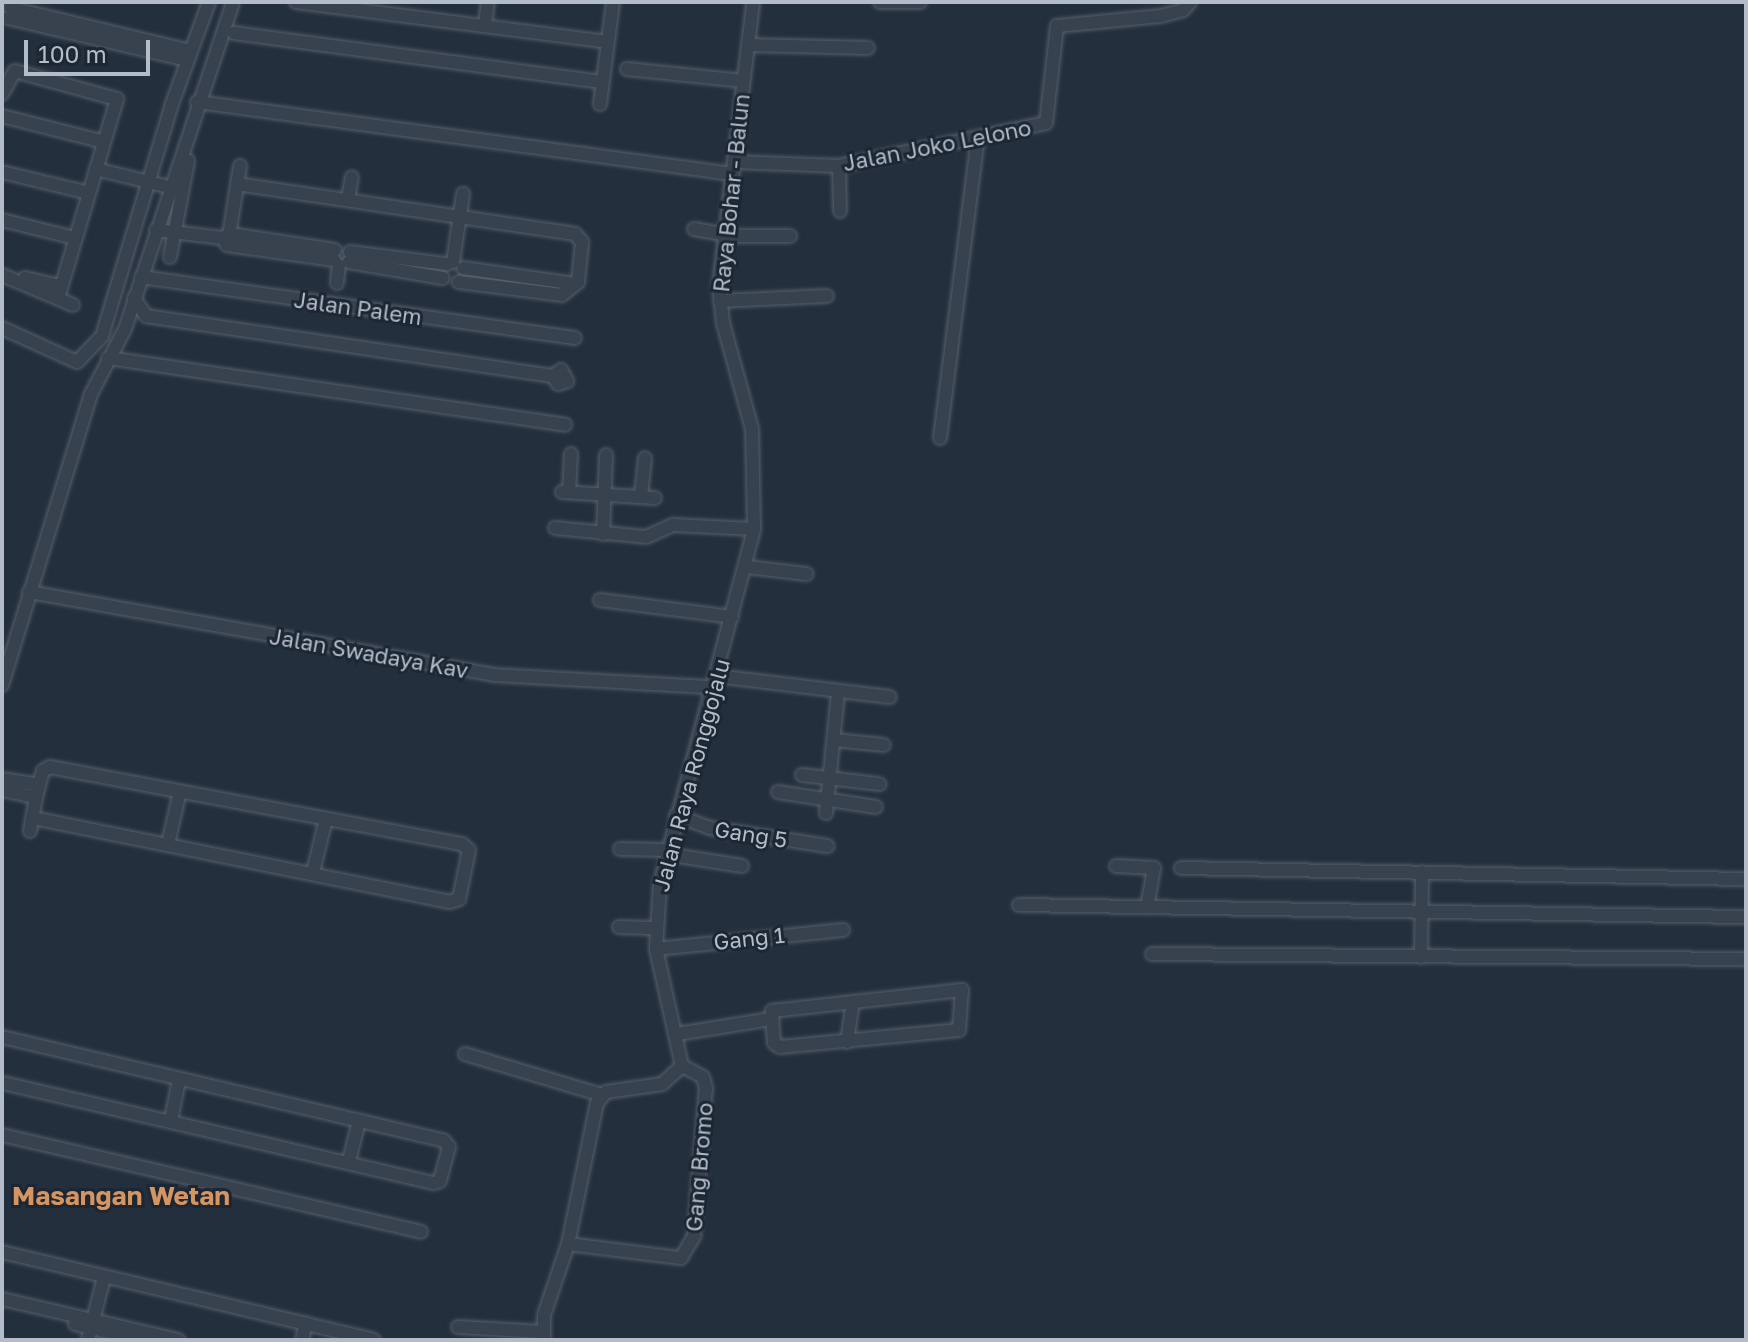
<!DOCTYPE html>
<html>
<head>
<meta charset="utf-8">
<style>
  body { margin:0 }
  #map { position:relative; width:1748px; height:1342px; overflow:hidden; background:#242f3e; font-family:"Golos Text",sans-serif }
  div>[style] { position:absolute }
  .roads { filter:drop-shadow(0 0 2px #565f6c) drop-shadow(0 0 2px #565f6c) }
  .minor>* { height:12px; margin:-6px; padding:0 6px; transform-origin:6px; border-radius:6px; background:#38414e }
  span { translate:-50% -50%; white-space:nowrap; text-align:center; line-height:1.15; -webkit-text-stroke:6px #1d2633; paint-order:stroke }
  .street-label { font-size:22px; color:#b4bcc9 }
  .quarter-label { font-size:26px; color:#d59563; font-weight:700 }
  .frame { position:absolute; inset:0; border:4px solid #b4bcc9; pointer-events:none }
  .scale { position:absolute; left:24px; top:40px; width:126px; height:36px; box-sizing:border-box; border:4px solid #b4bcc9; border-top:0; padding-left:10px; font-size:24px; line-height:28px; white-space:nowrap; color:#b4bcc9; -webkit-text-stroke:6px #1d2633; paint-order:stroke }
</style>
</head>
<body>
<div id="map">
  <div class="roads">
    <div class="minor">
      <div style="left:296px;top:2px;width:314px;rotate:7.3deg"></div>
      <div style="left:880px;top:2px;width:40px"></div>
      <div style="left:11px;top:8px;width:184px;rotate:13.5deg"></div>
      <div style="left:8px;top:18px;width:184px;rotate:13.2deg"></div>
      <div style="left:485px;top:25px;width:23px;rotate:-83deg"></div>
      <div style="left:234px;top:33px;width:371px;rotate:7.6deg"></div>
      <div style="left:748px;top:45px;width:120px;rotate:1.4deg"></div>
      <div style="left:627px;top:69px;width:117px;rotate:5.9deg"></div>
      <div style="left:2px;top:94px;width:26px;rotate:-61deg"></div>
      <div style="left:15px;top:71px;width:106px;rotate:15.4deg"></div>
      <div style="left:117px;top:99px;width:208px;rotate:106.5deg"></div>
      <div style="left:197px;top:102px;width:540px;rotate:7.66deg"></div>
      <div style="left:600px;top:104px;width:103px;rotate:-82.7deg"></div>
      <div style="left:2px;top:116px;width:105px;rotate:14.3deg"></div>
      <div style="left:734px;top:162px;width:105px;rotate:2.2deg"></div>
      <div style="left:839px;top:166px;width:211px;rotate:-11.7deg"></div>
      <div style="left:1046px;top:123px;width:98px;rotate:-83.5deg"></div>
      <div style="left:1057px;top:26px;width:104px;rotate:-5.5deg"></div>
      <div style="left:1161px;top:16px;width:23px;rotate:-15deg"></div>
      <div style="left:1183px;top:10px;width:11px;rotate:-49deg"></div>
      <div style="left:839px;top:166px;width:45px;rotate:88.7deg"></div>
      <div style="left:96px;top:169px;width:75px;rotate:13.9deg"></div>
      <div style="left:2px;top:172px;width:89px;rotate:13.6deg"></div>
      <div style="left:237px;top:184px;width:342px;rotate:8.4deg"></div>
      <div style="left:575px;top:234px;width:11px;rotate:49deg"></div>
      <div style="left:582px;top:242px;width:40px;rotate:95.7deg"></div>
      <div style="left:578px;top:282px;width:21px;rotate:141deg"></div>
      <div style="left:562px;top:295px;width:104px;rotate:-172.8deg"></div>
      <div style="left:348px;top:199px;width:22px;rotate:-80deg"></div>
      <div style="left:2px;top:220px;width:75px;rotate:13.9deg"></div>
      <div style="left:694px;top:229px;width:29px;rotate:10deg"></div>
      <div style="left:156px;top:230px;width:67px;rotate:6.8deg"></div>
      <div style="left:223px;top:238px;width:8px;rotate:-30deg"></div>
      <div style="left:230px;top:234px;width:106px;rotate:8.7deg"></div>
      <div style="left:723px;top:236px;width:67px"></div>
      <div style="left:223px;top:238px;width:8px;rotate:60deg"></div>
      <div style="left:227px;top:245px;width:108px;rotate:8deg"></div>
      <div style="left:228px;top:242px;width:77px;rotate:-81deg"></div>
      <div style="left:350px;top:252px;width:98px;rotate:7.1deg"></div>
      <div style="left:170px;top:257px;width:98px;rotate:-79.4deg"></div>
      <div style="left:349px;top:262px;width:95px;rotate:9.7deg"></div>
      <div style="left:453px;top:262px;width:69px;rotate:-81.6deg"></div>
      <div style="left:463px;top:268px;width:113px;rotate:8.1deg"></div>
      <div style="left:2px;top:275px;width:77px;rotate:22.9deg"></div>
      <div style="left:141px;top:277px;width:438px;rotate:8deg"></div>
      <div style="left:25px;top:278px;width:37px;rotate:13deg"></div>
      <div style="left:337px;top:283px;width:18px;rotate:-84deg"></div>
      <div style="left:134px;top:298px;width:22px;rotate:56deg"></div>
      <div style="left:146px;top:316px;width:411px;rotate:8.4deg"></div>
      <div style="left:553px;top:376px;width:10px;rotate:-37deg"></div>
      <div style="left:561px;top:370px;width:13px;rotate:61deg"></div>
      <div style="left:567px;top:381px;width:9px;rotate:162deg"></div>
      <div style="left:558px;top:384px;width:9px;rotate:-122deg"></div>
      <div style="left:720px;top:301px;width:107px;rotate:-2.7deg"></div>
      <div style="left:2px;top:328px;width:82px;rotate:24.4deg"></div>
      <div style="left:77px;top:362px;width:36px;rotate:-46deg"></div>
      <div style="left:102px;top:336px;width:242px;rotate:-73.2deg"></div>
      <div style="left:172px;top:104px;width:109px;rotate:-70.1deg"></div>
      <div style="left:108px;top:358px;width:462px;rotate:8.3deg"></div>
      <div style="left:940px;top:438px;width:303px;rotate:-82.8deg"></div>
      <div style="left:562px;top:492px;width:93px;rotate:3.7deg"></div>
      <div style="left:569px;top:492px;width:38px;rotate:-87deg"></div>
      <div style="left:641px;top:496px;width:38px;rotate:-84deg"></div>
      <div style="left:555px;top:528px;width:91px;rotate:5.6deg"></div>
      <div style="left:646px;top:537px;width:30px;rotate:-24deg"></div>
      <div style="left:673px;top:525px;width:81px;rotate:2.8deg"></div>
      <div style="left:603px;top:534px;width:79px;rotate:-87.8deg"></div>
      <div style="left:747px;top:567px;width:60px;rotate:6.7deg"></div>
      <div style="left:29px;top:592px;width:472px;rotate:10.1deg"></div>
      <div style="left:494px;top:675px;width:218px;rotate:3.2deg"></div>
      <div style="left:600px;top:600px;width:133px;rotate:7.3deg"></div>
      <div style="left:716px;top:676px;width:175px;rotate:6.9deg"></div>
      <div style="left:2px;top:685px;width:304px;rotate:-73deg"></div>
      <div style="left:91px;top:394px;width:73px;rotate:-62.4deg"></div>
      <div style="left:125px;top:329px;width:344px;rotate:-71.7deg"></div>
      <div style="left:834px;top:740px;width:50px;rotate:5.7deg"></div>
      <div style="left:802px;top:775px;width:78px;rotate:6.7deg"></div>
      <div style="left:2px;top:779px;width:37px;rotate:9deg"></div>
      <div style="left:2px;top:790px;width:35px;rotate:12deg"></div>
      <div style="left:778px;top:792px;width:99px;rotate:8.7deg"></div>
      <div style="left:826px;top:813px;width:121px;rotate:-84.3deg"></div>
      <div style="left:676px;top:815px;width:36px;rotate:21deg"></div>
      <div style="left:710px;top:828px;width:119px;rotate:8.7deg"></div>
      <div style="left:30px;top:831px;width:35px;rotate:-80deg"></div>
      <div style="left:36px;top:797px;width:27px;rotate:-75deg"></div>
      <div style="left:43px;top:771px;width:8px;rotate:-30deg"></div>
      <div style="left:50px;top:767px;width:419px;rotate:10.6deg"></div>
      <div style="left:462px;top:844px;width:9px;rotate:41deg"></div>
      <div style="left:469px;top:850px;width:50px;rotate:101.5deg"></div>
      <div style="left:459px;top:899px;width:9px;rotate:162deg"></div>
      <div style="left:450px;top:902px;width:426px;rotate:-168.6deg"></div>
      <div style="left:168px;top:844px;width:54px;rotate:-77.2deg"></div>
      <div style="left:620px;top:849px;width:48px;rotate:1.2deg"></div>
      <div style="left:666px;top:854px;width:77px;rotate:9deg"></div>
      <div style="left:1116px;top:866px;width:38px;rotate:3deg"></div>
      <div style="left:1154px;top:868px;width:40px;rotate:100deg"></div>
      <div style="left:1181px;top:868px;width:565px;rotate:1.12deg"></div>
      <div style="left:313px;top:872px;width:55px;rotate:-76.2deg"></div>
      <div style="left:1019px;top:905px;width:727px;rotate:0.95deg"></div>
      <div style="left:619px;top:927px;width:37px;rotate:2deg"></div>
      <div style="left:656px;top:949px;width:188px;rotate:-5.8deg"></div>
      <div style="left:1152px;top:954px;width:594px;rotate:0.48deg"></div>
      <div style="left:1421px;top:957px;width:85px;rotate:-89.3deg"></div>
      <div style="left:962px;top:990px;width:40px;rotate:94.3deg"></div>
      <div style="left:959px;top:1030px;width:180px;rotate:174.6deg"></div>
      <div style="left:780px;top:1047px;width:7px;rotate:-146deg"></div>
      <div style="left:774px;top:1043px;width:32px;rotate:-94deg"></div>
      <div style="left:772px;top:1011px;width:191px;rotate:-6.3deg"></div>
      <div style="left:677px;top:1034px;width:95px;rotate:-9.1deg"></div>
      <div style="left:2px;top:1037px;width:454px;rotate:13.2deg"></div>
      <div style="left:444px;top:1141px;width:8px;rotate:50deg"></div>
      <div style="left:449px;top:1147px;width:35px;rotate:105deg"></div>
      <div style="left:440px;top:1181px;width:7px;rotate:164deg"></div>
      <div style="left:433px;top:1183px;width:442px;rotate:-166.9deg"></div>
      <div style="left:847px;top:1042px;width:40px;rotate:-81.5deg"></div>
      <div style="left:465px;top:1054px;width:143px;rotate:16.7deg"></div>
      <div style="left:171px;top:1120px;width:41px;rotate:-78.7deg"></div>
      <div style="left:2px;top:1135px;width:430px;rotate:13deg"></div>
      <div style="left:349px;top:1161px;width:41px;rotate:-76deg"></div>
      <div style="left:568px;top:1244px;width:114px;rotate:7.1deg"></div>
      <div style="left:681px;top:1258px;width:26px;rotate:-59deg"></div>
      <div style="left:694px;top:1236px;width:148px;rotate:-85.4deg"></div>
      <div style="left:706px;top:1088px;width:11px;rotate:-105deg"></div>
      <div style="left:703px;top:1077px;width:24px;rotate:-152deg"></div>
      <div style="left:2px;top:1252px;width:382px;rotate:13.3deg"></div>
      <div style="left:2px;top:1299px;width:181px;rotate:13.1deg"></div>
      <div style="left:75px;top:1324px;width:69px;rotate:13.4deg"></div>
      <div style="left:458px;top:1327px;width:85px;rotate:3.4deg"></div>
      <div style="left:88px;top:1340px;width:65px;rotate:-75.7deg"></div>
      <div style="left:302px;top:1340px;width:17px;rotate:-77deg"></div>
      <div style="left:544px;top:1340px;width:25px;rotate:-90deg"></div>
      <div style="left:544px;top:1315px;width:75px;rotate:-71.3deg"></div>
      <div style="left:568px;top:1244px;width:144px;rotate:-78.4deg"></div>
      <div style="left:597px;top:1103px;width:14px;rotate:-51deg"></div>
      <div style="left:606px;top:1092px;width:57px;rotate:-8.1deg"></div>
      <div style="left:662px;top:1084px;width:27px;rotate:-42deg"></div>
      <div style="left:682px;top:1066px;width:120px;rotate:-102.5deg"></div>
      <div style="left:656px;top:949px;width:66px;rotate:-86.5deg"></div>
      <div style="left:660px;top:883px;width:366px;rotate:-75.1deg"></div>
      <div style="left:754px;top:529px;width:100px;rotate:-91.1deg"></div>
      <div style="left:752px;top:429px;width:110px;rotate:-105.3deg"></div>
      <div style="left:723px;top:323px;width:38px;rotate:-96deg"></div>
      <div style="left:719px;top:285px;width:285px;rotate:-83.1deg"></div>
    </div>
  </div>
  <div class="street-label">
    <span style="left:937px;top:145px;rotate:-11deg">Jalan Joko Lelono</span>
    <span style="left:731px;top:193px;rotate:-84deg">Raya Bohar - Balun</span>
    <span style="left:358px;top:308px;rotate:8deg">Jalan Palem</span>
    <span style="left:369px;top:653px;rotate:10deg">Jalan Swadaya Kav</span>
    <span style="left:691px;top:775px;rotate:-75deg">Jalan Raya Ronggojalu</span>
    <span style="left:751px;top:834px;rotate:9deg">Gang 5</span>
    <span style="left:749px;top:938px;rotate:-6deg">Gang 1</span>
    <span style="left:699px;top:1167px;rotate:-85deg">Gang Bromo</span>
  </div>
  <div class="quarter-label">
    <span style="left:121px;top:1196px">Masangan Wetan</span>
  </div>
  <div class="frame"></div>
  <div class="scale">100 m</div>
</div>
</body>
</html>
